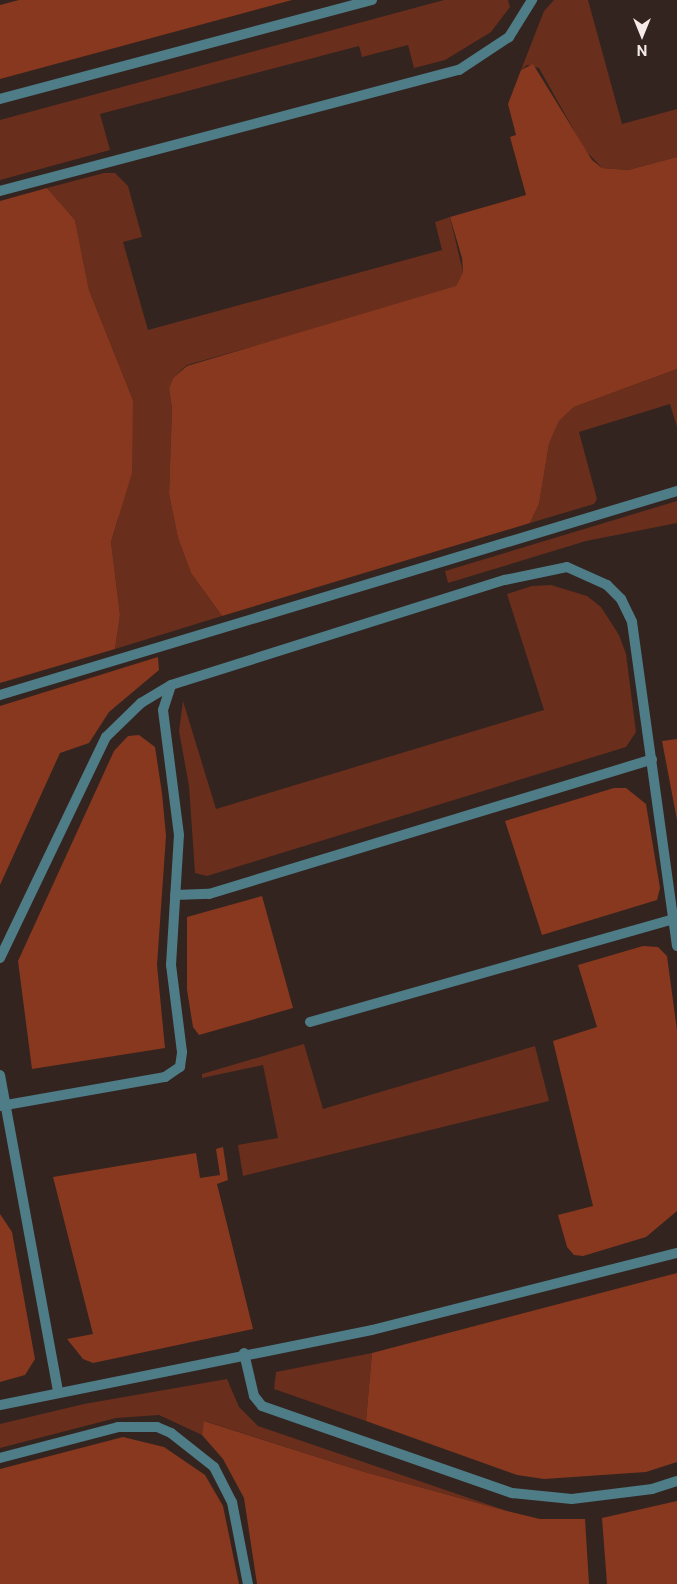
<!DOCTYPE html>
<html>
<head>
<meta charset="utf-8">
<style>
  body { margin:0 }
  #map { position:relative; width:677px; height:1584px; overflow:hidden; background:#33241f; font-family:"Public Sans",sans-serif }
  div>[style] { position:absolute }
  .green>* { inset:0; background:#692e1c }
  .forest>* { inset:0; background:#88381e }
  .service>* { height:10px; margin:-5px; padding:0 5px; transform-origin:5px; border-radius:5px; background:#4e7c87 }
  span { translate:-50% -50%; white-space:nowrap; text-align:center; line-height:1.15; -webkit-text-stroke:4px #33241f; paint-order:stroke }
  .north { position:absolute; left:617px; top:10px; width:50px; height:50px; -webkit-text-stroke:4px #33241f; paint-order:stroke; rotate:180deg; font-size:14px; font-weight:700; line-height:20px; text-align:center; color:#f5eae7 }
  .north::after { content:''; display:block; margin:auto; width:18px; height:22px; background:#f5eae7; clip-path:polygon(50% 0,100% 100%,50% 72%,0 100%) }
</style>
</head>
<body>
<div id="map">
  <div class="green">
    <div style="clip-path:polygon(444px 0,508px 0,510px 7px,491px 32px,445px 60px,414px 68px,408px 45px,362px 57px,359px 46px,100px 114px,110px 150px,0 180px,0 120px)"></div>
    <div style="clip-path:polygon(554px 0,588px 0,622px 124px,677px 109px,677px 157px,628px 170px,602px 168px,585px 150px,539px 68px,527px 65px,521px 70px,544px 11px)"></div>
    <div style="clip-path:polygon(104px 173px,115px 173px,128px 186px,142px 237px,123px 242px,148px 330px,442px 250px,435px 222px,450px 217px,463px 272px,456px 286px,446px 292px,187px 365px,173px 378px,169px 388px,172px 408px,169px 494px,178px 538px,191px 573px,222px 616px,115px 649px,120px 615px,111px 542px,118px 520px,133px 400px,89px 290px,75px 220px,47px 188px)"></div>
    <div style="clip-path:polygon(677px 369px,677px 427px,670px 404px,579px 432px,597px 499px,594px 504px,530px 523px,539px 504px,549px 444px,559px 421px,574px 407px)"></div>
    <div style="clip-path:polygon(677px 501px,677px 523px,586px 541px,448px 583px,445px 571px)"></div>
    <div style="clip-path:polygon(551px 585px,587px 596px,601px 607px,619px 635px,626px 654px,636px 732px,626px 747px,207px 876px,195px 873px,189px 786px,179px 731px,183px 701px,216px 809px,544px 710px,507px 594px,532px 586px)"></div>
    <div style="clip-path:polygon(304px 1044px,323px 1109px,535px 1046px,549px 1101px,243px 1176px,238px 1145px,278px 1138px,263px 1065px,202px 1078px,202px 1074px)"></div>
    <div style="clip-path:polygon(372px 1353px,366px 1421px,274px 1389px,276px 1372px)"></div>
    <div style="clip-path:polygon(227px 1379px,239px 1407px,258px 1426px,507px 1511px,361px 1471px,205px 1421px,202px 1435px,159px 1415px,116px 1418px,0 1448px,0 1424px,84px 1404px)"></div>
  </div>
  <div class="forest">
    <div style="clip-path:polygon(19px 0,292px 0,0 79px,0 5px)"></div>
    <div style="clip-path:polygon(533px 64px,592px 160px,602px 168px,628px 170px,677px 157px,677px 369px,574px 407px,559px 421px,549px 444px,539px 504px,530px 523px,222px 616px,191px 573px,178px 538px,169px 494px,172px 408px,169px 388px,173px 378px,187px 366px,456px 286px,463px 272px,462px 258px,450px 217px,526px 195px,510px 137px,516px 135px,508px 104px,521px 70px)"></div>
    <div style="clip-path:polygon(47px 188px,75px 220px,89px 290px,133px 400px,132px 473px,111px 542px,120px 615px,115px 649px,0 683px,0 201px)"></div>
    <div style="clip-path:polygon(158px 657px,159px 670px,109px 712px,89px 743px,60px 753px,0 885px,0 706px)"></div>
    <div style="clip-path:polygon(139px 735px,155px 747px,162px 793px,166px 836px,157px 965px,165px 1048px,32px 1069px,18px 961px,114px 751px,128px 736px)"></div>
    <div style="clip-path:polygon(677px 739px,677px 820px,662px 741px)"></div>
    <div style="clip-path:polygon(614px 788px,626px 788px,646px 804px,660px 888px,657px 900px,542px 935px,505px 821px)"></div>
    <div style="clip-path:polygon(262px 896px,293px 1008px,199px 1035px,193px 1027px,187px 990px,187px 917px)"></div>
    <div style="clip-path:polygon(643px 946px,658px 947px,667px 956px,677px 1030px,677px 1211px,646px 1237px,583px 1256px,574px 1255px,567px 1247px,558px 1215px,593px 1206px,553px 1041px,597px 1027px,578px 965px)"></div>
    <div style="clip-path:polygon(223px 1147px,228px 1180px,217px 1184px,253px 1329px,93px 1363px,83px 1359px,67px 1339px,93px 1334px,53px 1177px,196px 1153px,200px 1178px,220px 1175px,216px 1149px)"></div>
    <div style="clip-path:polygon(0 1214px,12px 1232px,35px 1359px,25px 1375px,0 1382px)"></div>
    <div style="clip-path:polygon(677px 1273px,677px 1462px,646px 1472px,544px 1479px,517px 1475px,366px 1421px,372px 1353px)"></div>
    <div style="clip-path:polygon(204px 1421px,361px 1471px,507px 1511px,540px 1519px,585px 1519px,589px 1584px,257px 1584px,244px 1498px,223px 1459px,202px 1435px)"></div>
    <div style="clip-path:polygon(123px 1437px,164px 1447px,205px 1475px,223px 1506px,239px 1584px,0 1584px,0 1469px)"></div>
    <div style="clip-path:polygon(677px 1501px,677px 1584px,607px 1584px,602px 1518px)"></div>
  </div>
  <div class="service">
    <div style="left:0;top:99px;width:385px;rotate:-14.9deg"></div>
    <div style="left:0;top:191px;width:475px;rotate:-14.8deg"></div>
    <div style="left:459px;top:70px;width:60px;rotate:-33.4deg"></div>
    <div style="left:509px;top:37px;width:44px;rotate:-58.1deg"></div>
    <div style="left:0;top:695px;width:707px;rotate:-16.77deg"></div>
    <div style="left:175px;top:895px;width:34px;rotate:-2deg"></div>
    <div style="left:209px;top:894px;width:463px;rotate:-16.9deg"></div>
    <div style="left:0;top:958px;width:245px;rotate:-64.4deg"></div>
    <div style="left:106px;top:737px;width:49px;rotate:-44.2deg"></div>
    <div style="left:141px;top:703px;width:35px;rotate:-31deg"></div>
    <div style="left:171px;top:685px;width:350px;rotate:-17.5deg"></div>
    <div style="left:505px;top:580px;width:63px;rotate:-11.8deg"></div>
    <div style="left:567px;top:567px;width:44px;rotate:24.2deg"></div>
    <div style="left:607px;top:585px;width:20px;rotate:45deg"></div>
    <div style="left:621px;top:599px;width:25px;rotate:64deg"></div>
    <div style="left:632px;top:622px;width:327px;rotate:82.1deg"></div>
    <div style="left:310px;top:1022px;width:381px;rotate:-15.8deg"></div>
    <div style="left:0;top:1075px;width:321px;rotate:79.6deg"></div>
    <div style="left:0;top:1106px;width:168px;rotate:-10deg"></div>
    <div style="left:165px;top:1077px;width:18px;rotate:-34deg"></div>
    <div style="left:180px;top:1067px;width:15px;rotate:-82deg"></div>
    <div style="left:182px;top:1052px;width:88px;rotate:-97.2deg"></div>
    <div style="left:171px;top:965px;width:130px;rotate:-86.5deg"></div>
    <div style="left:179px;top:835px;width:126px;rotate:-97.3deg"></div>
    <div style="left:163px;top:710px;width:25px;rotate:-72deg"></div>
    <div style="left:244px;top:1353px;width:44px;rotate:76.9deg"></div>
    <div style="left:254px;top:1396px;width:13px;rotate:51deg"></div>
    <div style="left:262px;top:1406px;width:265px;rotate:19.2deg"></div>
    <div style="left:512px;top:1493px;width:60px;rotate:5.7deg"></div>
    <div style="left:572px;top:1499px;width:81px;rotate:-7.1deg"></div>
    <div style="left:652px;top:1489px;width:26px;rotate:-18deg"></div>
    <div style="left:0;top:1405px;width:379px;rotate:-11.4deg"></div>
    <div style="left:372px;top:1330px;width:315px;rotate:-14.2deg"></div>
    <div style="left:0;top:1458px;width:122px;rotate:-14.7deg"></div>
    <div style="left:118px;top:1427px;width:39px"></div>
    <div style="left:157px;top:1427px;width:15px;rotate:23deg"></div>
    <div style="left:171px;top:1433px;width:55px;rotate:38.3deg"></div>
    <div style="left:214px;top:1467px;width:39px;rotate:63deg"></div>
    <div style="left:232px;top:1502px;width:84px;rotate:79deg"></div>
  </div>
  <div class="north">N</div>
</div>
</body>
</html>
